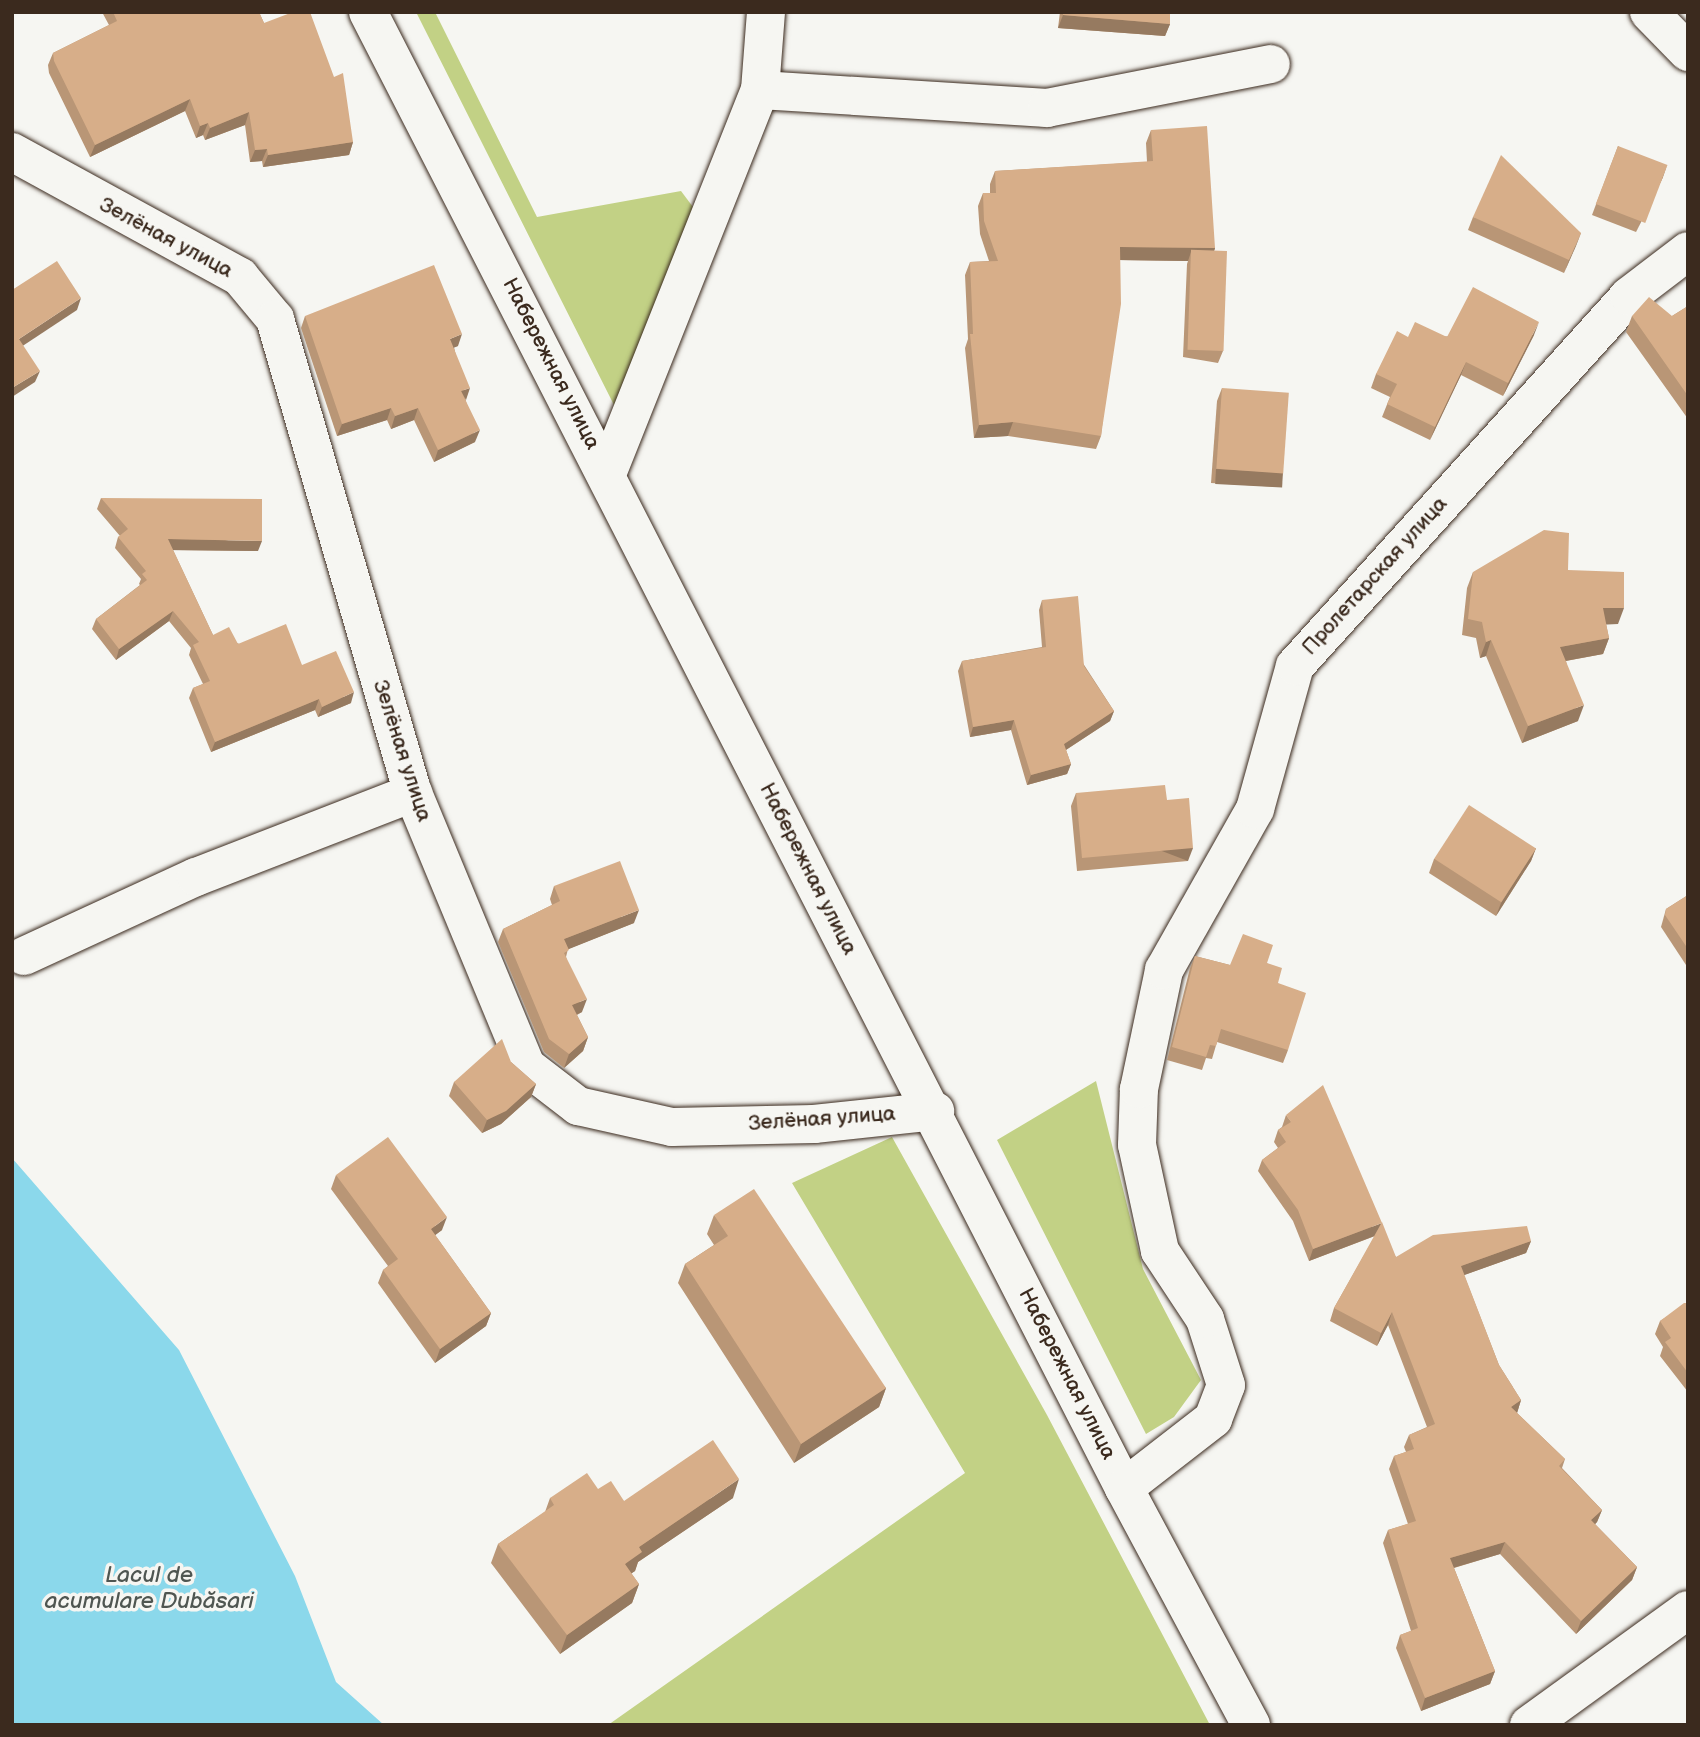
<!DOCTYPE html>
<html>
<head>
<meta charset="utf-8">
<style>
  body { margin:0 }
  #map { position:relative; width:1700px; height:1737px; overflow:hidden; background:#f6f6f2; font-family:"Balsamiq Sans",sans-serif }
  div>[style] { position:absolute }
  .green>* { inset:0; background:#c2d185 }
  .water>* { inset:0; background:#8bd8eb }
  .roads { filter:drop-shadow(0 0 2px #3b2a1e) drop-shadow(0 0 2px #3b2a1e) }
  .minor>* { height:38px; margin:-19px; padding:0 19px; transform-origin:19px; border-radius:19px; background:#f6f6f2 }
  .wall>* { inset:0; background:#b99676 }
  .shaded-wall>* { inset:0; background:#967a60; transform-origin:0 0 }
  .building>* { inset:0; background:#d7ae89; transform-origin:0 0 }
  span { translate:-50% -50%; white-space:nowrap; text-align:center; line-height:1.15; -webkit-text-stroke:7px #f6f6f2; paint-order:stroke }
  .street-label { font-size:21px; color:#3b2a1e }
  .water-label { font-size:23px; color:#4f5651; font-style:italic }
  .frame { position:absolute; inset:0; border:14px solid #3b2a1e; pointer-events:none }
</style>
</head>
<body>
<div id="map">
  <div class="green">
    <div style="clip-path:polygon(416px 12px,435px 12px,537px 217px,681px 191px,696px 211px,616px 409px)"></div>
    <div style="clip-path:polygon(1096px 1081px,1143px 1269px,1201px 1380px,1174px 1417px,1146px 1434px,997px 1140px)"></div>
    <div style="clip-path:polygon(892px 1137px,1047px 1415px,1210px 1725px,608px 1725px,965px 1473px,792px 1183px)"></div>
  </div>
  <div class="water">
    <div style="clip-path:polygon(12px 1158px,179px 1350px,295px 1576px,336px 1682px,384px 1725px,12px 1725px)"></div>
  </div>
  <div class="roads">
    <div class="minor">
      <div style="left:368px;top:12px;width:1658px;rotate:62.88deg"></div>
      <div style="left:1124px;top:1488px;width:269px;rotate:61.8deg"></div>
      <div style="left:1649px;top:12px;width:56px;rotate:45.7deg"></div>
      <div style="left:760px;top:90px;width:288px;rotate:3.6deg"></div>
      <div style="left:1047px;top:108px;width:228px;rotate:-11.1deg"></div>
      <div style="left:12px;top:152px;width:260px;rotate:28.7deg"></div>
      <div style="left:240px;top:277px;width:55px;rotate:50.2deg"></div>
      <div style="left:275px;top:319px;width:494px;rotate:73.8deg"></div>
      <div style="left:413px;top:793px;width:295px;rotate:67.5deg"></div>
      <div style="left:526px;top:1066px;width:66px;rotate:37.6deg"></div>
      <div style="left:578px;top:1106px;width:96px;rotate:12.6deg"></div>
      <div style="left:672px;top:1127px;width:142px;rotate:-1.2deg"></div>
      <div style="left:814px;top:1124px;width:122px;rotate:-6.1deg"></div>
      <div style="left:607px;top:474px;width:413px;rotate:-68.3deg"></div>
      <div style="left:760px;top:90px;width:78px;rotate:-85.6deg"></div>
      <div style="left:24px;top:956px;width:189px;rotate:-24.7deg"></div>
      <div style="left:196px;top:877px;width:233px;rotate:-21.2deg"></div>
      <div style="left:1124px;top:1488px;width:113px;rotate:-37.8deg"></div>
      <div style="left:1213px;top:1419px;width:36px;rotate:-69deg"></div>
      <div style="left:1226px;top:1385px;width:69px;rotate:-107.7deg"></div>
      <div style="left:1205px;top:1319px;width:82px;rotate:-123.5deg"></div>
      <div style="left:1160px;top:1251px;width:108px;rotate:-102.2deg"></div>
      <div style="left:1137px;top:1145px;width:56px;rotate:-88deg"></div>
      <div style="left:1139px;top:1089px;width:122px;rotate:-78.1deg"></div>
      <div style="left:1164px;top:970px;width:185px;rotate:-60.5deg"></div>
      <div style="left:1255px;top:809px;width:148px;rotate:-74.4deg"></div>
      <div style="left:1295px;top:666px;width:498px;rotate:-47.9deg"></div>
      <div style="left:1629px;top:296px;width:74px;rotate:-37.3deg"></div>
      <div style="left:1529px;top:1725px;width:196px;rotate:-35.9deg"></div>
    </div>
  </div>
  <div class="wall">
    <div style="clip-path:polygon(102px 12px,259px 12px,264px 23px,353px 142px,349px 155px,263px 167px,262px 161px,250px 162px,245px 125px,205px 140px,203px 135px,196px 138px,185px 111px,90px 157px,49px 73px,48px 65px,53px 53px,109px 25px)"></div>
    <div style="clip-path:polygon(1060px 12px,1170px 12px,1170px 24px,1165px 36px,1058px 28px)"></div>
    <div style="clip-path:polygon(1151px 130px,1215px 248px,1214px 251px,1223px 351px,1218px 363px,1183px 357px,1187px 264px,1188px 261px,1120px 260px,1101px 436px,1096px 449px,1008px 436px,974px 438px,965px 348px,968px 339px,965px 275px,970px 262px,989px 261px,980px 234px,978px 206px,983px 193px,990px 193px,990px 184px,995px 171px,1147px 162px,1146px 143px)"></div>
    <div style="clip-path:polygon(1618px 146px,1663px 177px,1636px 232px,1592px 215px)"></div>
    <div style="clip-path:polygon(1473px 217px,1581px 233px,1564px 273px,1468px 230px)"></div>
    <div style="clip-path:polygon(1688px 306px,1688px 419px,1626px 332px,1632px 316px,1672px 316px)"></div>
    <div style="clip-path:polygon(305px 316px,458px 346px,454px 347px,475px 442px,434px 462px,414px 420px,391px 429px,387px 420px,337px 436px,301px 328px)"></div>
    <div style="clip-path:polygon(1534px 335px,1503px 396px,1461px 375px,1430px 440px,1382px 417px,1390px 397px,1371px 388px,1376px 374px,1408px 337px)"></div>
    <div style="clip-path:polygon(1222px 388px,1283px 473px,1279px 487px,1211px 483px,1217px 401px)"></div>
    <div style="clip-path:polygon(101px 498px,258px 551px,173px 550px,213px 635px,302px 665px,351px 703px,318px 717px,315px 710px,211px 752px,189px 698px,193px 688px,203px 684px,189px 655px,191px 648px,169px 621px,116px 660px,92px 629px,96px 619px,140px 585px,139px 584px,141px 579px,115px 548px,118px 537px,120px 536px,97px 509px)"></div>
    <div style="clip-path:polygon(1568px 570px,1618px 624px,1606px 624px,1609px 638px,1603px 654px,1566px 661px,1578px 721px,1522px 743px,1486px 656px,1480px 658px,1476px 638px,1462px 635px,1467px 588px,1473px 572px)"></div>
    <div style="clip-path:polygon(1042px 600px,1114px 711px,1110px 721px,1066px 750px,1071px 764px,1067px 774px,1027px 785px,1011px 730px,970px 737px,958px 671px,962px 661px,1042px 647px,1039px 610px)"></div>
    <div style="clip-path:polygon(1076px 793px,1167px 800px,1188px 861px,1077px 871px,1071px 806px)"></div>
    <div style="clip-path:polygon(1536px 848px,1531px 861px,1496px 916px,1429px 873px,1434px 859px)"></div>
    <div style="clip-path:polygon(554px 886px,634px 923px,568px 949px,566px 957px,582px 1012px,577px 1015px,588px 1037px,583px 1051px,564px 1068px,544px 1052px,498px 942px,503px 929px,552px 905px,550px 899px)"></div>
    <div style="clip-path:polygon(1688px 895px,1688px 968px,1661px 927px,1666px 909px)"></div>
    <div style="clip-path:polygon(1195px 956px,1230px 965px,1267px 963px,1278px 983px,1288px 1050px,1283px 1063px,1217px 1042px,1212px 1059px,1206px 1058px,1202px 1070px,1167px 1060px,1190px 968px)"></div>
    <div style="clip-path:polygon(511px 1062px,536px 1084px,531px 1097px,501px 1124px,482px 1133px,449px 1096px,454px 1082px)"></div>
    <div style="clip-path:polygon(1286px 1115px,1396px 1257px,1531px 1241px,1526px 1253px,1464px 1275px,1499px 1365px,1521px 1400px,1517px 1413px,1565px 1459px,1562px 1468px,1602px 1510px,1597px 1522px,1595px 1524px,1637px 1567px,1632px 1580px,1576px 1634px,1500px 1554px,1454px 1568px,1495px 1671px,1490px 1684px,1421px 1711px,1396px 1648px,1400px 1635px,1411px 1631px,1383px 1543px,1388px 1530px,1408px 1524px,1389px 1469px,1394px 1456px,1406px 1452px,1404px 1447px,1409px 1435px,1427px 1427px,1388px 1325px,1377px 1346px,1330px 1321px,1334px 1308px,1375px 1236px,1309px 1261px,1293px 1221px,1258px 1171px,1262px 1160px,1278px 1148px,1274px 1142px,1278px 1130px,1282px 1127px)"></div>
    <div style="clip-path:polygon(336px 1175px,442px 1230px,435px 1235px,491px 1313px,486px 1326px,435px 1363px,378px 1283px,383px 1270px,388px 1266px,331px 1189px)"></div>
    <div style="clip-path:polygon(714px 1215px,886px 1388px,879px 1407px,794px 1463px,678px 1283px,685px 1264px,714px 1245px,707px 1234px)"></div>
    <div style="clip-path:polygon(1688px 1303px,1688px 1392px,1660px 1356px,1663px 1347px,1655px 1334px,1660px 1321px)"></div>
    <div style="clip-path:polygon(598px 1489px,624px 1501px,733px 1498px,638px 1562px,635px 1571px,631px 1573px,639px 1584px,632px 1603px,560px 1654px,491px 1563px,498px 1544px,545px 1512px,550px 1498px)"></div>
  </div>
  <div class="shaded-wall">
    <div style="clip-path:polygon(1063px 15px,1170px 24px,1165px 36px,1058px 28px)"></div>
    <div style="clip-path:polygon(190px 99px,185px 111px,90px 157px,95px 145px)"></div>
    <div style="clip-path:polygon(249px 112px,245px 125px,205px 140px,210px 128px)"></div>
    <div style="clip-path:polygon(208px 123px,203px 135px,196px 138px,200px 126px)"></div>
    <div style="clip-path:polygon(353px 142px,349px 155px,263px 167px,268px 155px)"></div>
    <div style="clip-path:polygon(267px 149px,262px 161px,250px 162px,255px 150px)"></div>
    <div style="clip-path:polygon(1667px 165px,1663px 177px,1636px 232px,1641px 221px)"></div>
    <div style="clip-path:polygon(1581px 233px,1576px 246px,1564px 273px,1569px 260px)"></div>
    <div style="clip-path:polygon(1120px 247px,1215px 248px,1211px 261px,1191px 252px,1188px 261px,1115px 260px)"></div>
    <div style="clip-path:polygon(81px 298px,77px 310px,15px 351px,19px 339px)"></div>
    <div style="clip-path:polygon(1539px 322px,1534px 335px,1503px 396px,1508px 383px)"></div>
    <div style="clip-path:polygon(462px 334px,458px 346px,446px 351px,450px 339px)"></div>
    <div style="clip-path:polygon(1466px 362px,1461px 375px,1430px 440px,1435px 427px)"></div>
    <div style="clip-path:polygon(40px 371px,35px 382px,12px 397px,12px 388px)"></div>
    <div style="clip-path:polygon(470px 388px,466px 400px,461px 391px)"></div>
    <div style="clip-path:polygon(391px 408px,387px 420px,337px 436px,342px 424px)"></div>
    <div style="clip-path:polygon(418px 408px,414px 420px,391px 429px,395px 416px)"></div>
    <div style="clip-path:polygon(1013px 422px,1008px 436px,974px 438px,979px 425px)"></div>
    <div style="clip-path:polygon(480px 430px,475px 442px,434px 462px,438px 450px)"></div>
    <div style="left:1216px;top:469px;width:67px;height:15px;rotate:3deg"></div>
    <div style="clip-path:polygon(168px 539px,262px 541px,258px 551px,164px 550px)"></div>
    <div style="clip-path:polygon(1603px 608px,1624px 608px,1618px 624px,1597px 625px)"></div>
    <div style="clip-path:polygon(173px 611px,169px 621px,116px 660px,119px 649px)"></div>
    <div style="clip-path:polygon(1609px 638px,1603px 654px,1554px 663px,1560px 647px)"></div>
    <div style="clip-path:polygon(1491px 640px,1486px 656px,1480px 658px,1486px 642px)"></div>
    <div style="clip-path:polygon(354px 692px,351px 703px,318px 717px,322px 707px)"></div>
    <div style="clip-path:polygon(319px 699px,315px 710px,211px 752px,215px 742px)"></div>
    <div style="clip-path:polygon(1584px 705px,1578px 721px,1522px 743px,1528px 726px)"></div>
    <div style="clip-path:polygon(1114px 711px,1110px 721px,1061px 753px,1064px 744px)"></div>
    <div style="clip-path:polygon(1014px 720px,1011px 730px,970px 737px,973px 727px)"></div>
    <div style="clip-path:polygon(1071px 764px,1067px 774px,1027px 785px,1031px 775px)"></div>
    <div style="left:1193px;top:848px;width:14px;height:111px;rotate:111deg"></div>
    <div style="clip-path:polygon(1536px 848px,1531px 861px,1496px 916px,1501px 903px)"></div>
    <div style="clip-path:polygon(639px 910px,634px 923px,559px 953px,564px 939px)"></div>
    <div style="clip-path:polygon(587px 999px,582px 1012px,567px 1019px,572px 1005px)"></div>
    <div style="clip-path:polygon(588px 1037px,583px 1051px,564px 1068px,569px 1054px)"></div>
    <div style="clip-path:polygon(536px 1084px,531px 1097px,501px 1124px,482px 1133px,487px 1120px)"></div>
    <div style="clip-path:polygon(447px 1217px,442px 1230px,426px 1242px,431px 1229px)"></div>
    <div style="clip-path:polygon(1382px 1223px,1377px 1235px,1309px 1261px,1313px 1249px)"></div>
    <div style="clip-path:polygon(1531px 1241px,1526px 1253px,1456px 1278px,1461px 1266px)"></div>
    <div style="clip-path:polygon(1392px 1312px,1388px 1325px,1377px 1346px,1381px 1333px)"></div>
    <div style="clip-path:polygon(491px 1313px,486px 1326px,435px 1363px,440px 1349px)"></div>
    <div style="clip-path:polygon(886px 1388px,879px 1407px,794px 1463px,801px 1444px)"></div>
    <div style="clip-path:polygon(1521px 1400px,1517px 1413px,1511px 1407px)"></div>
    <div style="clip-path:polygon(739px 1479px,733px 1498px,638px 1562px,635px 1571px,618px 1583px,625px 1564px,639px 1547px)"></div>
    <div style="clip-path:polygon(1602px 1510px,1597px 1522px,1587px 1533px,1591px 1520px)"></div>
    <div style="clip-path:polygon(1505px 1542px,1500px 1554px,1446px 1570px,1450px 1558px)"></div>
    <div style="clip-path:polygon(1637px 1567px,1632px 1580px,1576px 1634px,1581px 1621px)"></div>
    <div style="clip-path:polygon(639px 1584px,632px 1603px,560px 1654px,567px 1635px)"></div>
    <div style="clip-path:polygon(1495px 1671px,1490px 1684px,1421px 1711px,1425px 1698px)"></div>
  </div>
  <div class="building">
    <div style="clip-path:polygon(113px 12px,259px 12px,264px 23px,293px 12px,310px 12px,334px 77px,343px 73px,353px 142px,268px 155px,267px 149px,255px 150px,249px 112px,210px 128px,208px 123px,200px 126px,190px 99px,95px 145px,54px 61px,53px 53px,117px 21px)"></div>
    <div style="clip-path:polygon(1063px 12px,1170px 12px,1170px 24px,1063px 15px)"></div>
    <div style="clip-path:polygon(1207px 126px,1215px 248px,1120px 247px,1121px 304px,1101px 436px,1013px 422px,979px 425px,970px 334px,973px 334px,970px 262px,998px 261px,984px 221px,983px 193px,996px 193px,995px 171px,1153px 161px,1151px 130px)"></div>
    <div style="left:1618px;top:146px;width:53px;height:62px;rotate:21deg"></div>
    <div style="clip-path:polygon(1501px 155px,1581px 233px,1569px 260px,1473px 217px)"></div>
    <div style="left:1227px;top:251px;width:100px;height:36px;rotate:92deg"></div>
    <div style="clip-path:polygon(57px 261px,81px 298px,19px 339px,40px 371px,12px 388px,12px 290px)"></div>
    <div style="clip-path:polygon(434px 265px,462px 334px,450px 339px,470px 388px,461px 391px,480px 430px,438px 450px,418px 408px,395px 416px,391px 408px,342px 424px,305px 316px)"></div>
    <div style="clip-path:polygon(1473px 287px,1539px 322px,1508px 383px,1466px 362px,1435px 427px,1387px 404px,1397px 384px,1376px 374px,1397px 331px,1408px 337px,1415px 322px,1447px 337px)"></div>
    <div style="clip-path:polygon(1649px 297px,1672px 316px,1688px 306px,1688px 396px,1632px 316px)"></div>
    <div style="left:1222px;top:388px;width:67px;height:81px;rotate:4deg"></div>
    <div style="clip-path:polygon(101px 498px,262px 499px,262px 541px,168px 539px,213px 635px,229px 627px,238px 644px,286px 624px,302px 665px,336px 651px,354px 692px,322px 707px,319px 699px,215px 742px,193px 688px,210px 681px,193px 645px,199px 642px,173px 611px,119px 649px,96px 619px,147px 580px,142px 574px,146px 571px,118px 537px,128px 529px)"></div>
    <div style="clip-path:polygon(1544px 530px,1569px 533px,1568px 570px,1624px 572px,1624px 608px,1603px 608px,1609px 638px,1560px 647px,1584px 705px,1528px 726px,1491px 640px,1486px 642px,1482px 622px,1468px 619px,1473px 572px)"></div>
    <div style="clip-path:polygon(1078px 596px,1084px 666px,1114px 711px,1064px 744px,1071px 764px,1031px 775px,1014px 720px,973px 727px,962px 661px,1046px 647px,1042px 600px)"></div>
    <div style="clip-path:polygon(1165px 785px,1167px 800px,1189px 798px,1193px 848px,1082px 858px,1076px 793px)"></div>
    <div style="left:1469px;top:805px;width:80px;height:64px;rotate:33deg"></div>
    <div style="clip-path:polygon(620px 861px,639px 910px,564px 939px,569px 950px,564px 953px,587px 999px,572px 1005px,588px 1037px,569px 1054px,549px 1039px,503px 929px,560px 901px,554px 886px)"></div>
    <div style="clip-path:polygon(1688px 895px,1688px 949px,1665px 915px,1666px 909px)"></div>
    <div style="clip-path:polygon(1243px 934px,1273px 945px,1267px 963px,1282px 968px,1278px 983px,1306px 993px,1288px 1050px,1221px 1029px,1216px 1046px,1210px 1045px,1206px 1057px,1172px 1047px,1195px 956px,1230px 965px)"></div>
    <div style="clip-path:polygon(502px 1039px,511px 1062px,536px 1084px,506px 1111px,487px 1120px,454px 1082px)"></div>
    <div style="clip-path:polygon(1323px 1085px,1382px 1223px,1313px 1249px,1298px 1210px,1262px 1160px,1286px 1142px,1278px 1130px,1291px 1122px,1286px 1115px)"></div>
    <div style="clip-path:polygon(388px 1137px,447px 1217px,431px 1229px,491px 1313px,440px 1349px,383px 1270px,398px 1259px,336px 1175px)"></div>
    <div style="clip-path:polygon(754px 1189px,886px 1388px,801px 1444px,685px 1264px,728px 1236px,714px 1215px)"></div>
    <div style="clip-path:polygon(1382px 1222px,1396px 1257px,1433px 1235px,1527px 1226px,1531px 1241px,1461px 1266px,1499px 1365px,1521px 1400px,1511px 1407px,1565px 1459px,1559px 1466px,1602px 1510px,1591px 1520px,1637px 1567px,1581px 1621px,1505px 1542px,1450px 1558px,1495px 1671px,1425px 1698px,1400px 1635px,1418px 1628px,1388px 1530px,1416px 1521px,1394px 1456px,1414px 1449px,1409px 1435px,1435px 1424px,1392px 1312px,1381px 1333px,1334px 1308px)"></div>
    <div style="clip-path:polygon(1684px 1303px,1688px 1303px,1688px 1373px,1665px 1342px,1671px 1338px,1660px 1321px)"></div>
    <div style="clip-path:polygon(713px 1440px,739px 1479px,639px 1547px,642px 1552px,625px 1564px,639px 1584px,567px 1635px,498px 1544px,554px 1505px,550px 1498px,587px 1473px,598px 1489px,611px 1481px,624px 1501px)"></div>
  </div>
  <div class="street-label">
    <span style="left:166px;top:238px;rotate:28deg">Зелёная улица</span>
    <span style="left:551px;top:364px;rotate:63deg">Набережная улица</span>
    <span style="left:1375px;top:576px;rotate:-48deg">Пролетарская улица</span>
    <span style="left:402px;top:751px;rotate:72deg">Зелёная улица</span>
    <span style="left:808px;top:869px;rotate:63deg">Набережная улица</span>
    <span style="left:822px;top:1119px;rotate:-4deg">Зелёная улица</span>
    <span style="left:1067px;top:1374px;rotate:63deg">Набережная улица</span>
  </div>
  <div class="water-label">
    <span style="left:149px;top:1588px">Lacul de<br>acumulare Dubăsari</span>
  </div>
  <div class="frame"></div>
</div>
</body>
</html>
